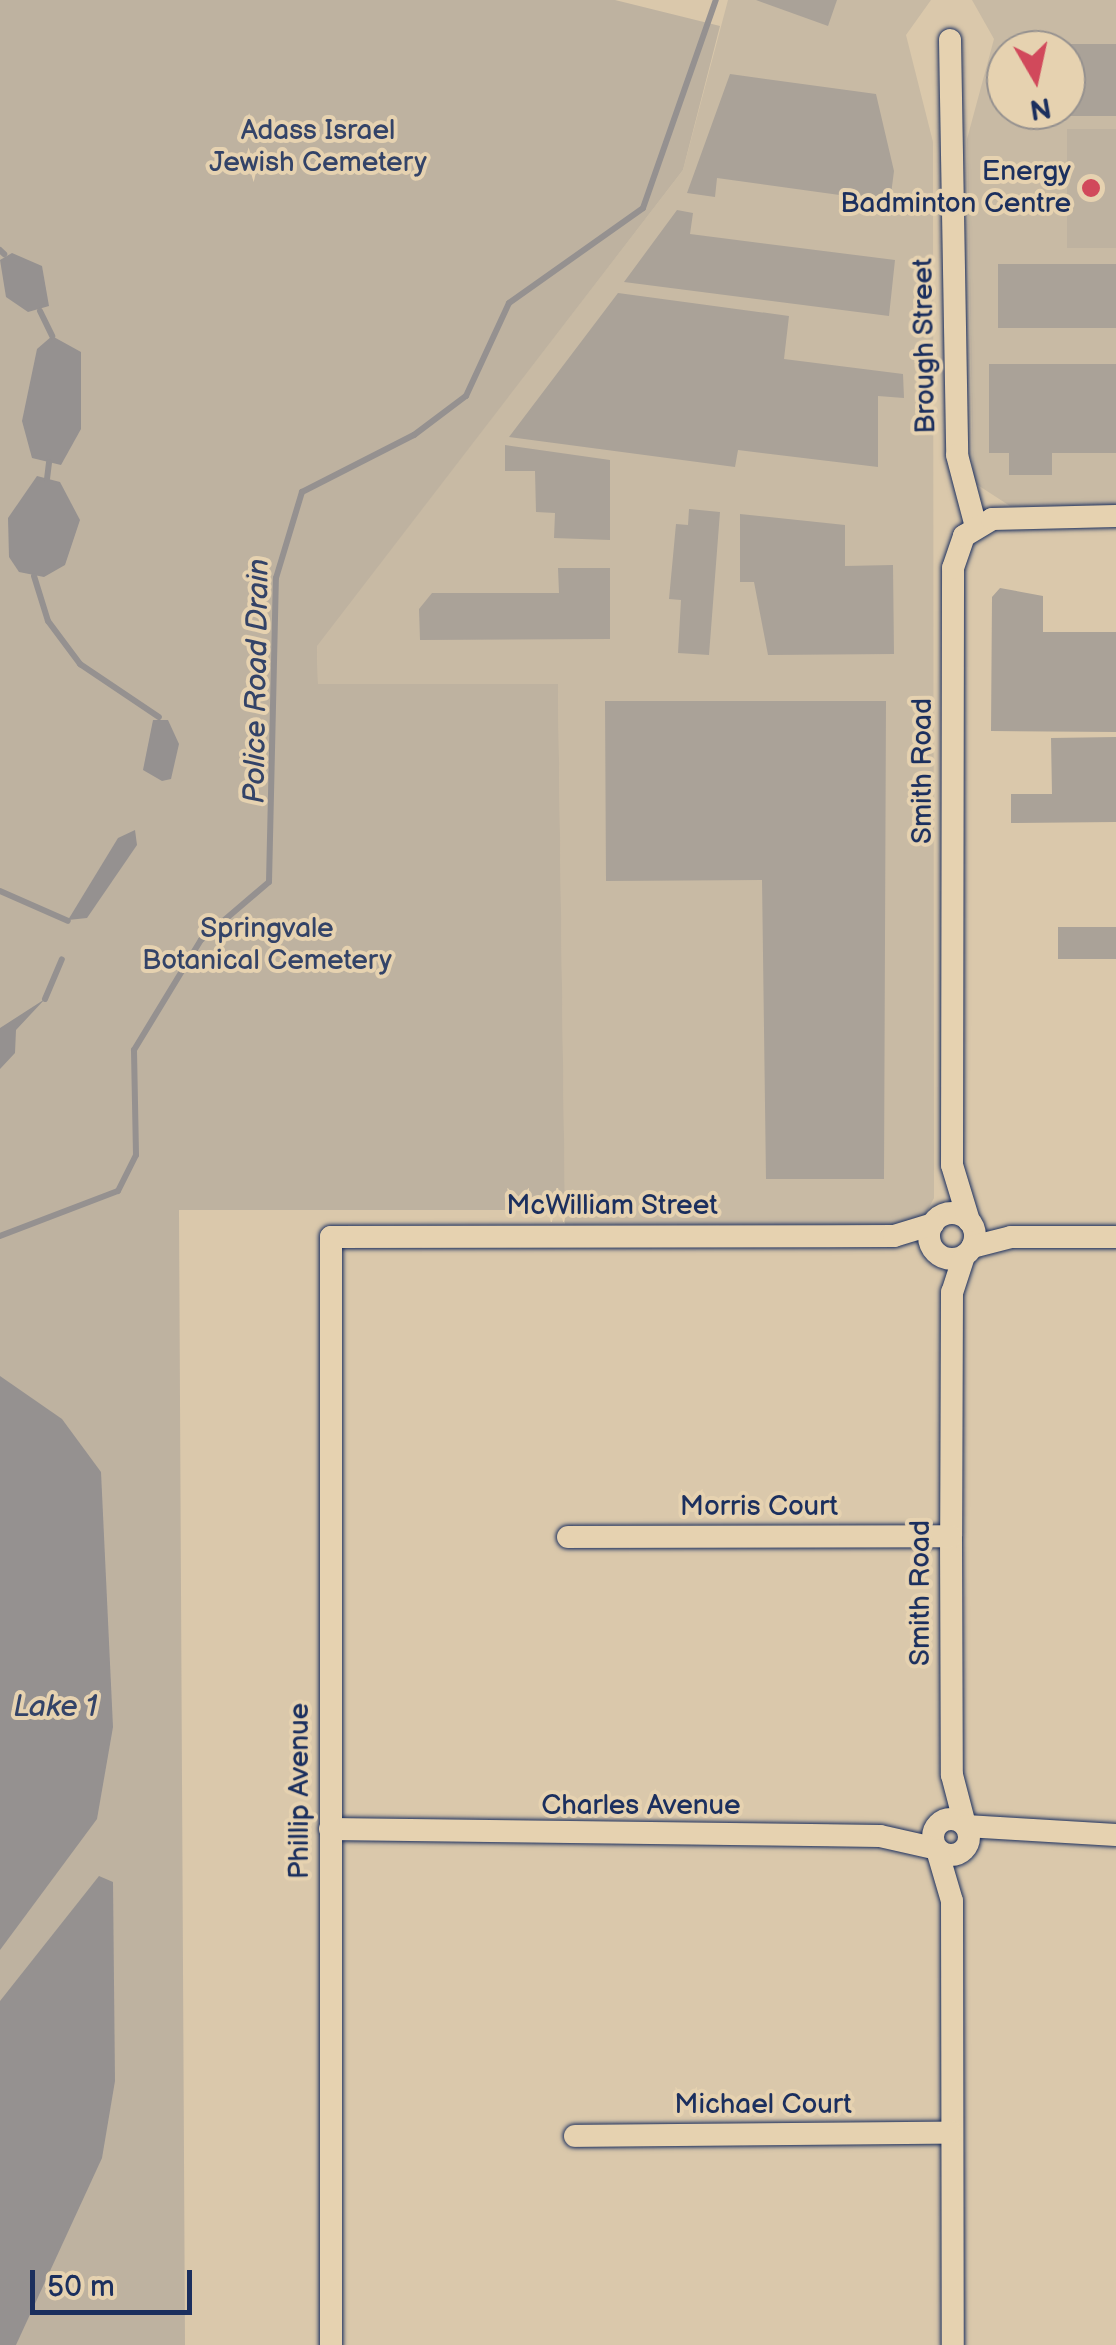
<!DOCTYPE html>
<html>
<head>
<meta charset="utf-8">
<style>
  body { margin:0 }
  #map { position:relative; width:1116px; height:2345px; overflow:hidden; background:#dac8ab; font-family:"Balsamiq Sans",sans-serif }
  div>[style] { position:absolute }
  .built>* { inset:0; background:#c8baa4 }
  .green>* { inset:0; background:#beb2a0; transform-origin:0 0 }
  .water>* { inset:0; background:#959190 }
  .stream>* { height:6px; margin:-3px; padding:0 3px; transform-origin:3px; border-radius:3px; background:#959190 }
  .building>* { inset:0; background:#aaa298; transform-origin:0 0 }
  .roads { filter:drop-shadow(0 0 2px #1b2f5e) drop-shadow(0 0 2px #1b2f5e) }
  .street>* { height:22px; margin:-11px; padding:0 11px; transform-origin:11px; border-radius:11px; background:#e6d2b0 }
  .street>.ring { margin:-11px; padding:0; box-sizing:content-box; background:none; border:22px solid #e6d2b0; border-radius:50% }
  .dots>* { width:28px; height:28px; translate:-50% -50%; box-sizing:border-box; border:5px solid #e6d2b0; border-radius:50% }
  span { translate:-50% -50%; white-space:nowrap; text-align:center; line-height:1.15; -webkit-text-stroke:8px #e6d2b0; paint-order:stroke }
  .park-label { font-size:28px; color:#334368 }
  .poi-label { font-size:28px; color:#1b2f5e }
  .right { translate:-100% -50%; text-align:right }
  .street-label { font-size:28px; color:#1b2f5e }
  .water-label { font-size:30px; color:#334368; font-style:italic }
  .north { position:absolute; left:986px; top:30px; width:100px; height:100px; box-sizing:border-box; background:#e6d2b0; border:2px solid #95918f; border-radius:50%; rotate:171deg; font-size:28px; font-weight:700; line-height:40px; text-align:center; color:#1b2f5e }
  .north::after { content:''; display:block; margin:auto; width:35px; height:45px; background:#d1495b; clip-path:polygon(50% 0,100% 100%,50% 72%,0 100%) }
  .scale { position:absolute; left:30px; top:2270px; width:162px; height:45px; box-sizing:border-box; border:5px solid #1b2f5e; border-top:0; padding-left:12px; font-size:30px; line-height:35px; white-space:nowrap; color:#1b2f5e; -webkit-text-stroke:8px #e6d2b0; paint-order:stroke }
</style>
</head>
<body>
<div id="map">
  <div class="built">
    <div style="clip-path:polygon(728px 0,931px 0,906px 35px,933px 142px,934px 1198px,925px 1215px,900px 1224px,565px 1224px,558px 685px,318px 684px,317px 645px,683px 170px)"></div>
    <div style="clip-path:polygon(evenodd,972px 0,1116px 0,1116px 505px,1010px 506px,973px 482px,967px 139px,994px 39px,972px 0,1006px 50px,1066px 50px,1066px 110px,1006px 110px,1006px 50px)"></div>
  </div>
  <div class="green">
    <div style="clip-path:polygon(0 0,615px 0,720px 26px,683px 170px,317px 646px,318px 684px,558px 684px,565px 1210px,179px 1210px,185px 2345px,0 2345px)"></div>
    <div style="left:1067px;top:129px;width:49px;height:119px"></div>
  </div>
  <div class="water">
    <div style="clip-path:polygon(12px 253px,42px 266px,49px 306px,28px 312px,6px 297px,0 260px)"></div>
    <div style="clip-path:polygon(52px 336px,81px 352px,81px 429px,61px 465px,32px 458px,22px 421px,37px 349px)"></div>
    <div style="clip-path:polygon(37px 476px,60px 482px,80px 520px,65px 565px,44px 577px,19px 572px,9px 557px,8px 518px)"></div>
    <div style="clip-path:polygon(153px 720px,168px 720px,179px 744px,171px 779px,162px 781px,143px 770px)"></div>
    <div style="clip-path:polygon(135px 830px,137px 845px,87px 918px,68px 920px,118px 838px)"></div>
    <div style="clip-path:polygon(45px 999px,16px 1030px,15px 1053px,0 1069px,0 1028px)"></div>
    <div style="clip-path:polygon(0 1376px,62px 1419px,101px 1472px,113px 1727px,97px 1819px,0 1950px)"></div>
    <div style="clip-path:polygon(99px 1876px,113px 1882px,115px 2081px,102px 2158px,16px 2345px,0 2345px,0 2001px)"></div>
  </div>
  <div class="stream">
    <div style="left:0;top:250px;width:6px;rotate:45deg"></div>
    <div style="left:40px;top:311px;width:28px;rotate:64deg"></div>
    <div style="left:47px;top:479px;width:17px;rotate:-83deg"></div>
    <div style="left:34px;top:576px;width:47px;rotate:72.7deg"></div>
    <div style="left:48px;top:621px;width:54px;rotate:53.3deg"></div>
    <div style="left:80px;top:664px;width:95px;rotate:33.9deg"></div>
    <div style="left:0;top:891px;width:74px;rotate:23.8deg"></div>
    <div style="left:45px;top:999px;width:43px;rotate:-67deg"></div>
    <div style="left:0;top:1236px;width:126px;rotate:-20.9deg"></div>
    <div style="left:118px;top:1191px;width:40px;rotate:-63.4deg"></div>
    <div style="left:136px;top:1155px;width:105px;rotate:-91.1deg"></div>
    <div style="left:134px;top:1050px;width:129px;rotate:-58.7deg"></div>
    <div style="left:201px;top:940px;width:89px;rotate:-40.5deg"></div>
    <div style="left:269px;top:882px;width:304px;rotate:-88.7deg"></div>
    <div style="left:276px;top:578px;width:90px;rotate:-73.2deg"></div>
    <div style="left:302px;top:492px;width:126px;rotate:-27deg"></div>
    <div style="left:414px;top:435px;width:65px;rotate:-36.9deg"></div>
    <div style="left:466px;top:396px;width:102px;rotate:-65.2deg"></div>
    <div style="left:509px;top:303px;width:164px;rotate:-35.3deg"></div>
    <div style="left:643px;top:208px;width:220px;rotate:-70.7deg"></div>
  </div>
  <div class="building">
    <div style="clip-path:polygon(756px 0,837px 0,828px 26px)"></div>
    <div style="clip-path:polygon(1032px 44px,1116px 44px,1116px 116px,1032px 116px,1066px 110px,1066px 50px,1013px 50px)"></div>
    <div style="clip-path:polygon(730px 74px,876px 94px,894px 171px,890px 202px,717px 178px,715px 197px,687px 193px)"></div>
    <div style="clip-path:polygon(677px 210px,693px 213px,690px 234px,895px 260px,889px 316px,624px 282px)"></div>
    <div style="left:998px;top:264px;width:118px;height:64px"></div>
    <div style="clip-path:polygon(618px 293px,789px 316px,784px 359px,903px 374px,904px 398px,878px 396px,878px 467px,738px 450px,735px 467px,509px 437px)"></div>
    <div style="clip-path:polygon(989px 364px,1116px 364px,1116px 453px,1052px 453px,1052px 475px,1009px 475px,1009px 453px,989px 453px)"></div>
    <div style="clip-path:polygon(505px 445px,610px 460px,610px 540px,554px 538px,555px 513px,536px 512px,535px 471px,505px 471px)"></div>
    <div style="clip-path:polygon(689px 509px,720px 512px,709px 655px,678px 653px,681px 600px,669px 599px,676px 524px,688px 525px)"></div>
    <div style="clip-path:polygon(740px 514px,845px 525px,845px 566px,893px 565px,894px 654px,768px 655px,754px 582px,740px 582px)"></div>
    <div style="clip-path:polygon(558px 568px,610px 568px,610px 639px,420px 640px,419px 609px,432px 593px,559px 593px)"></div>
    <div style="clip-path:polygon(1000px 588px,1043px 596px,1043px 632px,1116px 632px,1116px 732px,991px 731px,992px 597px)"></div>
    <div style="clip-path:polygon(605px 701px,886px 701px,884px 1179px,766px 1179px,762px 880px,606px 881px)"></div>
    <div style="clip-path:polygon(1116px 737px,1116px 822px,1011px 823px,1011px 794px,1052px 794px,1051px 738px)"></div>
    <div style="left:1058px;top:927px;width:58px;height:32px"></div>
  </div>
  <div class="roads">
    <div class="street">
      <div style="left:950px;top:40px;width:415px;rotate:89deg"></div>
      <div style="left:957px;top:455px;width:74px;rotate:75.2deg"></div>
      <div class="ring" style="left:929px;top:1213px;width:24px;height:24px"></div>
      <div style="left:969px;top:1221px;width:59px;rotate:-106.9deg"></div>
      <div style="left:952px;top:1165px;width:597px;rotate:-89.9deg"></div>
      <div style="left:953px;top:568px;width:34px;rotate:-71deg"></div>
      <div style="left:964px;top:536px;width:33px;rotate:-31deg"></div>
      <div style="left:992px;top:519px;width:124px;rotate:-1.4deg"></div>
      <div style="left:972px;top:1247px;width:40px;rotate:-14.4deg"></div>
      <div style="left:1011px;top:1237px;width:105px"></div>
      <div style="left:964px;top:1256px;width:38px;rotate:108deg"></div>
      <div style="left:952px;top:1292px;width:244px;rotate:90.2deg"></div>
      <div style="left:951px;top:1536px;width:239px;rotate:89.8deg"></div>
      <div style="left:952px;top:1775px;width:52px;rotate:75.4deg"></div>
      <div style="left:568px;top:1537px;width:383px;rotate:-0.1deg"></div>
      <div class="ring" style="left:933px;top:1819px;width:14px;height:14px"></div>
      <div style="left:966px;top:1826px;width:150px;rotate:3.4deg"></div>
      <div style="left:330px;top:1829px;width:550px;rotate:0.73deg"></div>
      <div style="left:880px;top:1836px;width:58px;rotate:12.8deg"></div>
      <div style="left:937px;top:1850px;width:53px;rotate:73.6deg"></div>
      <div style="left:952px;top:1901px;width:444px;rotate:89.9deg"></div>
      <div style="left:575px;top:2136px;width:376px;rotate:-0.5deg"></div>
      <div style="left:331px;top:2345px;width:1108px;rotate:-90deg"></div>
      <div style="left:331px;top:1237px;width:563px;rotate:-0.1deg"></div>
      <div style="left:894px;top:1236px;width:41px;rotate:-17.1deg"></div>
    </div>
  </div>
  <div class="dots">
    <div style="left:1091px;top:188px;background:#d1495b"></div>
  </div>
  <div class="park-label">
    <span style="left:318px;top:147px">Adass Israel<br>Jewish Cemetery</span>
    <span style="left:267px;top:945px">Springvale<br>Botanical Cemetery</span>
  </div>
  <div class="poi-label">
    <span class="right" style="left:1071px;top:188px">Energy<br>Badminton Centre</span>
  </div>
  <div class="street-label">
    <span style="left:925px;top:346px;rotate:-91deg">Brough Street</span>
    <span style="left:923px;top:771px;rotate:-90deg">Smith Road</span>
    <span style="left:612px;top:1206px">McWilliam Street</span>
    <span style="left:759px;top:1507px">Morris Court</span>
    <span style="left:921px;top:1593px;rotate:-90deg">Smith Road</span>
    <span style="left:300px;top:1791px;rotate:-90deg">Phillip Avenue</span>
    <span style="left:641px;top:1806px">Charles Avenue</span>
    <span style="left:763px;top:2105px">Michael Court</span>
  </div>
  <div class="water-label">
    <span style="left:257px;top:681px;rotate:-89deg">Police Road Drain</span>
    <span style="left:55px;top:1707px">Lake 1</span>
  </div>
  <div class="north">N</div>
  <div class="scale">50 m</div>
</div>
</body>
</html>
